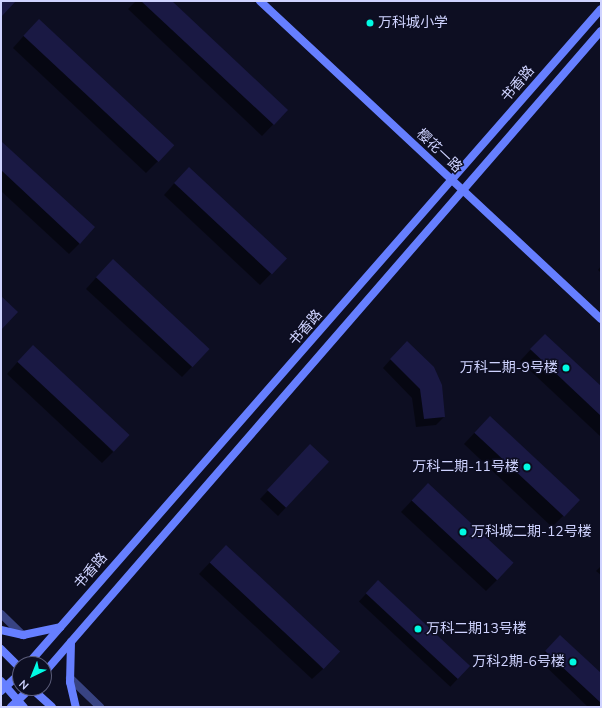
<!DOCTYPE html>
<html>
<head>
<meta charset="utf-8">
<style>
  body { margin:0 }
  #map { position:relative; width:602px; height:708px; overflow:hidden; background:#0d0e22; font-family:"Nunito Sans","Noto Sans SC",sans-serif }
  div>[style] { position:absolute }
  .shadow>* { inset:0; background:#0007; transform-origin:0 0 }
  .building>* { inset:0; background:#1a1944; transform-origin:0 0 }
  .street>* { height:8px; margin:-4px; padding:0 4px; transform-origin:4px; border-radius:4px; background:#384382 }
  .secondary>* { height:8px; margin:-4px; padding:0 4px; transform-origin:4px; border-radius:4px; background:#667fff }
  .dots>* { width:11px; height:11px; translate:-50% -50%; box-sizing:border-box; border:2px solid #0d0e22; border-radius:50% }
  span { translate:-50% -50%; white-space:nowrap; text-align:center; line-height:1.15; -webkit-text-stroke:3px #0d0e22; paint-order:stroke }
  .poi-label { font-size:14px; color:#cfd3ff }
  .left { translate:0 -50%; text-align:left }
  .right { translate:-100% -50%; text-align:right }
  .street-label { font-size:14px; color:#cfd3ff }
  .frame { position:absolute; inset:0; border:2px solid #cfd3ff; pointer-events:none }
  .north { position:absolute; left:12px; top:656px; width:40px; height:40px; box-sizing:border-box; background:#0d0e22; border:1px solid #5b5d7a; border-radius:50%; rotate:223deg; font-size:11px; font-weight:700; line-height:16px; text-align:center; color:#cfd3ff }
  .north::after { content:''; display:block; margin:auto; width:14px; height:18px; background:#00fae3; clip-path:polygon(50% 0,100% 100%,50% 72%,0 100%) }
</style>
</head>
<body>
<div id="map">
  <div class="shadow">
    <div style="clip-path:polygon(136px 1px,170px 1px,287px 110px,262px 136px,128px 9px)"></div>
    <div style="clip-path:polygon(28px 31px,173px 146px,146px 173px,13px 48px)"></div>
    <div style="clip-path:polygon(1px 142px,80px 243px,69px 254px,1px 191px)"></div>
    <div style="clip-path:polygon(178px 179px,285px 259px,260px 285px,164px 195px)"></div>
    <div style="clip-path:polygon(601px 266px,601px 273px,598px 270px)"></div>
    <div style="clip-path:polygon(102px 271px,209px 349px,182px 377px,86px 289px)"></div>
    <div style="clip-path:polygon(534px 346px,601px 388px,601px 437px,520px 361px)"></div>
    <div style="clip-path:polygon(398px 351px,444px 417px,436px 425px,416px 427px,412px 398px,383px 368px)"></div>
    <div style="clip-path:polygon(22px 357px,113px 452px,102px 463px,7px 374px)"></div>
    <div style="clip-path:polygon(479px 428px,579px 500px,552px 527px,464px 444px)"></div>
    <div style="clip-path:polygon(302px 454px,328px 462px,278px 516px,260px 499px)"></div>
    <div style="clip-path:polygon(417px 495px,497px 580px,486px 591px,401px 512px)"></div>
    <div style="clip-path:polygon(215px 557px,323px 669px,312px 679px,199px 574px)"></div>
    <div style="clip-path:polygon(601px 566px,601px 575px,596px 571px)"></div>
    <div style="left:378px;top:581px;width:125px;height:28px;rotate:43deg"></div>
    <div style="clip-path:polygon(560px 636px,601px 675px,601px 707px,588px 707px,538px 659px)"></div>
  </div>
  <div class="building">
    <div style="clip-path:polygon(1px 1px,16px 1px,1px 17px)"></div>
    <div style="clip-path:polygon(141px 1px,172px 1px,288px 110px,274px 125px)"></div>
    <div style="left:39px;top:19px;width:185px;height:23px;rotate:43deg"></div>
    <div style="clip-path:polygon(1px 141px,95px 227px,80px 244px,1px 170px)"></div>
    <div style="left:189px;top:167px;width:134px;height:22px;rotate:43deg"></div>
    <div style="left:113px;top:259px;width:132px;height:25px;rotate:43deg"></div>
    <div style="clip-path:polygon(1px 296px,18px 312px,1px 330px)"></div>
    <div style="clip-path:polygon(545px 334px,601px 386px,601px 416px,530px 349px)"></div>
    <div style="clip-path:polygon(407px 341px,434px 367px,442px 385px,445px 417px,424px 419px,420px 389px,390px 359px)"></div>
    <div style="left:33px;top:345px;width:132px;height:23px;rotate:43deg"></div>
    <div style="left:490px;top:416px;width:123px;height:23px;rotate:43deg"></div>
    <div style="left:310px;top:444px;width:26px;height:63px;rotate:43deg"></div>
    <div style="left:428px;top:483px;width:117px;height:24px;rotate:43deg"></div>
    <div style="left:226px;top:545px;width:156px;height:24px;rotate:43deg"></div>
    <div style="left:378px;top:580px;width:126px;height:18px;rotate:43deg"></div>
    <div style="clip-path:polygon(560px 635px,601px 673px,601px 703px,545px 651px)"></div>
  </div>
  <div class="street">
    <div style="left:1px;top:614px;width:30px;rotate:44deg"></div>
    <div style="left:70px;top:678px;width:42px;rotate:44deg"></div>
  </div>
  <div class="secondary">
    <div style="left:260px;top:1px;width:466px;rotate:43deg"></div>
    <div style="left:1px;top:630px;width:23px;rotate:13deg"></div>
    <div style="left:23px;top:635px;width:38px;rotate:-12deg"></div>
    <div style="left:71px;top:642px;width:40px;rotate:91.4deg"></div>
    <div style="left:70px;top:682px;width:26px;rotate:77deg"></div>
    <div style="left:1px;top:649px;width:27px;rotate:45deg"></div>
    <div style="left:28px;top:664px;width:870px;rotate:-48.82deg"></div>
    <div style="left:44px;top:673px;width:850px;rotate:-49.06deg"></div>
    <div style="left:1px;top:681px;width:35px;rotate:49deg"></div>
    <div style="left:31px;top:688px;width:28px;rotate:42deg"></div>
    <div style="left:1px;top:691px;width:26px;rotate:-43deg"></div>
    <div style="left:11px;top:707px;width:28px;rotate:-44deg"></div>
  </div>
  <div class="dots">
    <div style="left:370px;top:23px;background:#00fae3"></div>
    <div style="left:566px;top:368px;background:#00fae3"></div>
    <div style="left:527px;top:467px;background:#00fae3"></div>
    <div style="left:463px;top:532px;background:#00fae3"></div>
    <div style="left:418px;top:629px;background:#00fae3"></div>
    <div style="left:573px;top:662px;background:#00fae3"></div>
  </div>
  <div class="poi-label">
    <span class="left" style="left:378px;top:23px">万科城小学</span>
    <span class="right" style="left:558px;top:368px">万科二期-9号楼</span>
    <span class="right" style="left:519px;top:467px">万科二期-11号楼</span>
    <span class="left" style="left:471px;top:532px">万科城二期-12号楼</span>
    <span class="left" style="left:426px;top:629px">万科二期13号楼</span>
    <span class="right" style="left:565px;top:662px">万科2期-6号楼</span>
  </div>
  <div class="street-label">
    <span style="left:518px;top:84px;rotate:-49deg">书香路</span>
    <span style="left:439px;top:151px;rotate:43deg">樱花一路</span>
    <span style="left:306px;top:328px;rotate:-49deg">书香路</span>
    <span style="left:91px;top:571px;rotate:-49deg">书香路</span>
  </div>
  <div class="frame"></div>
  <div class="north">N</div>
</div>
</body>
</html>
